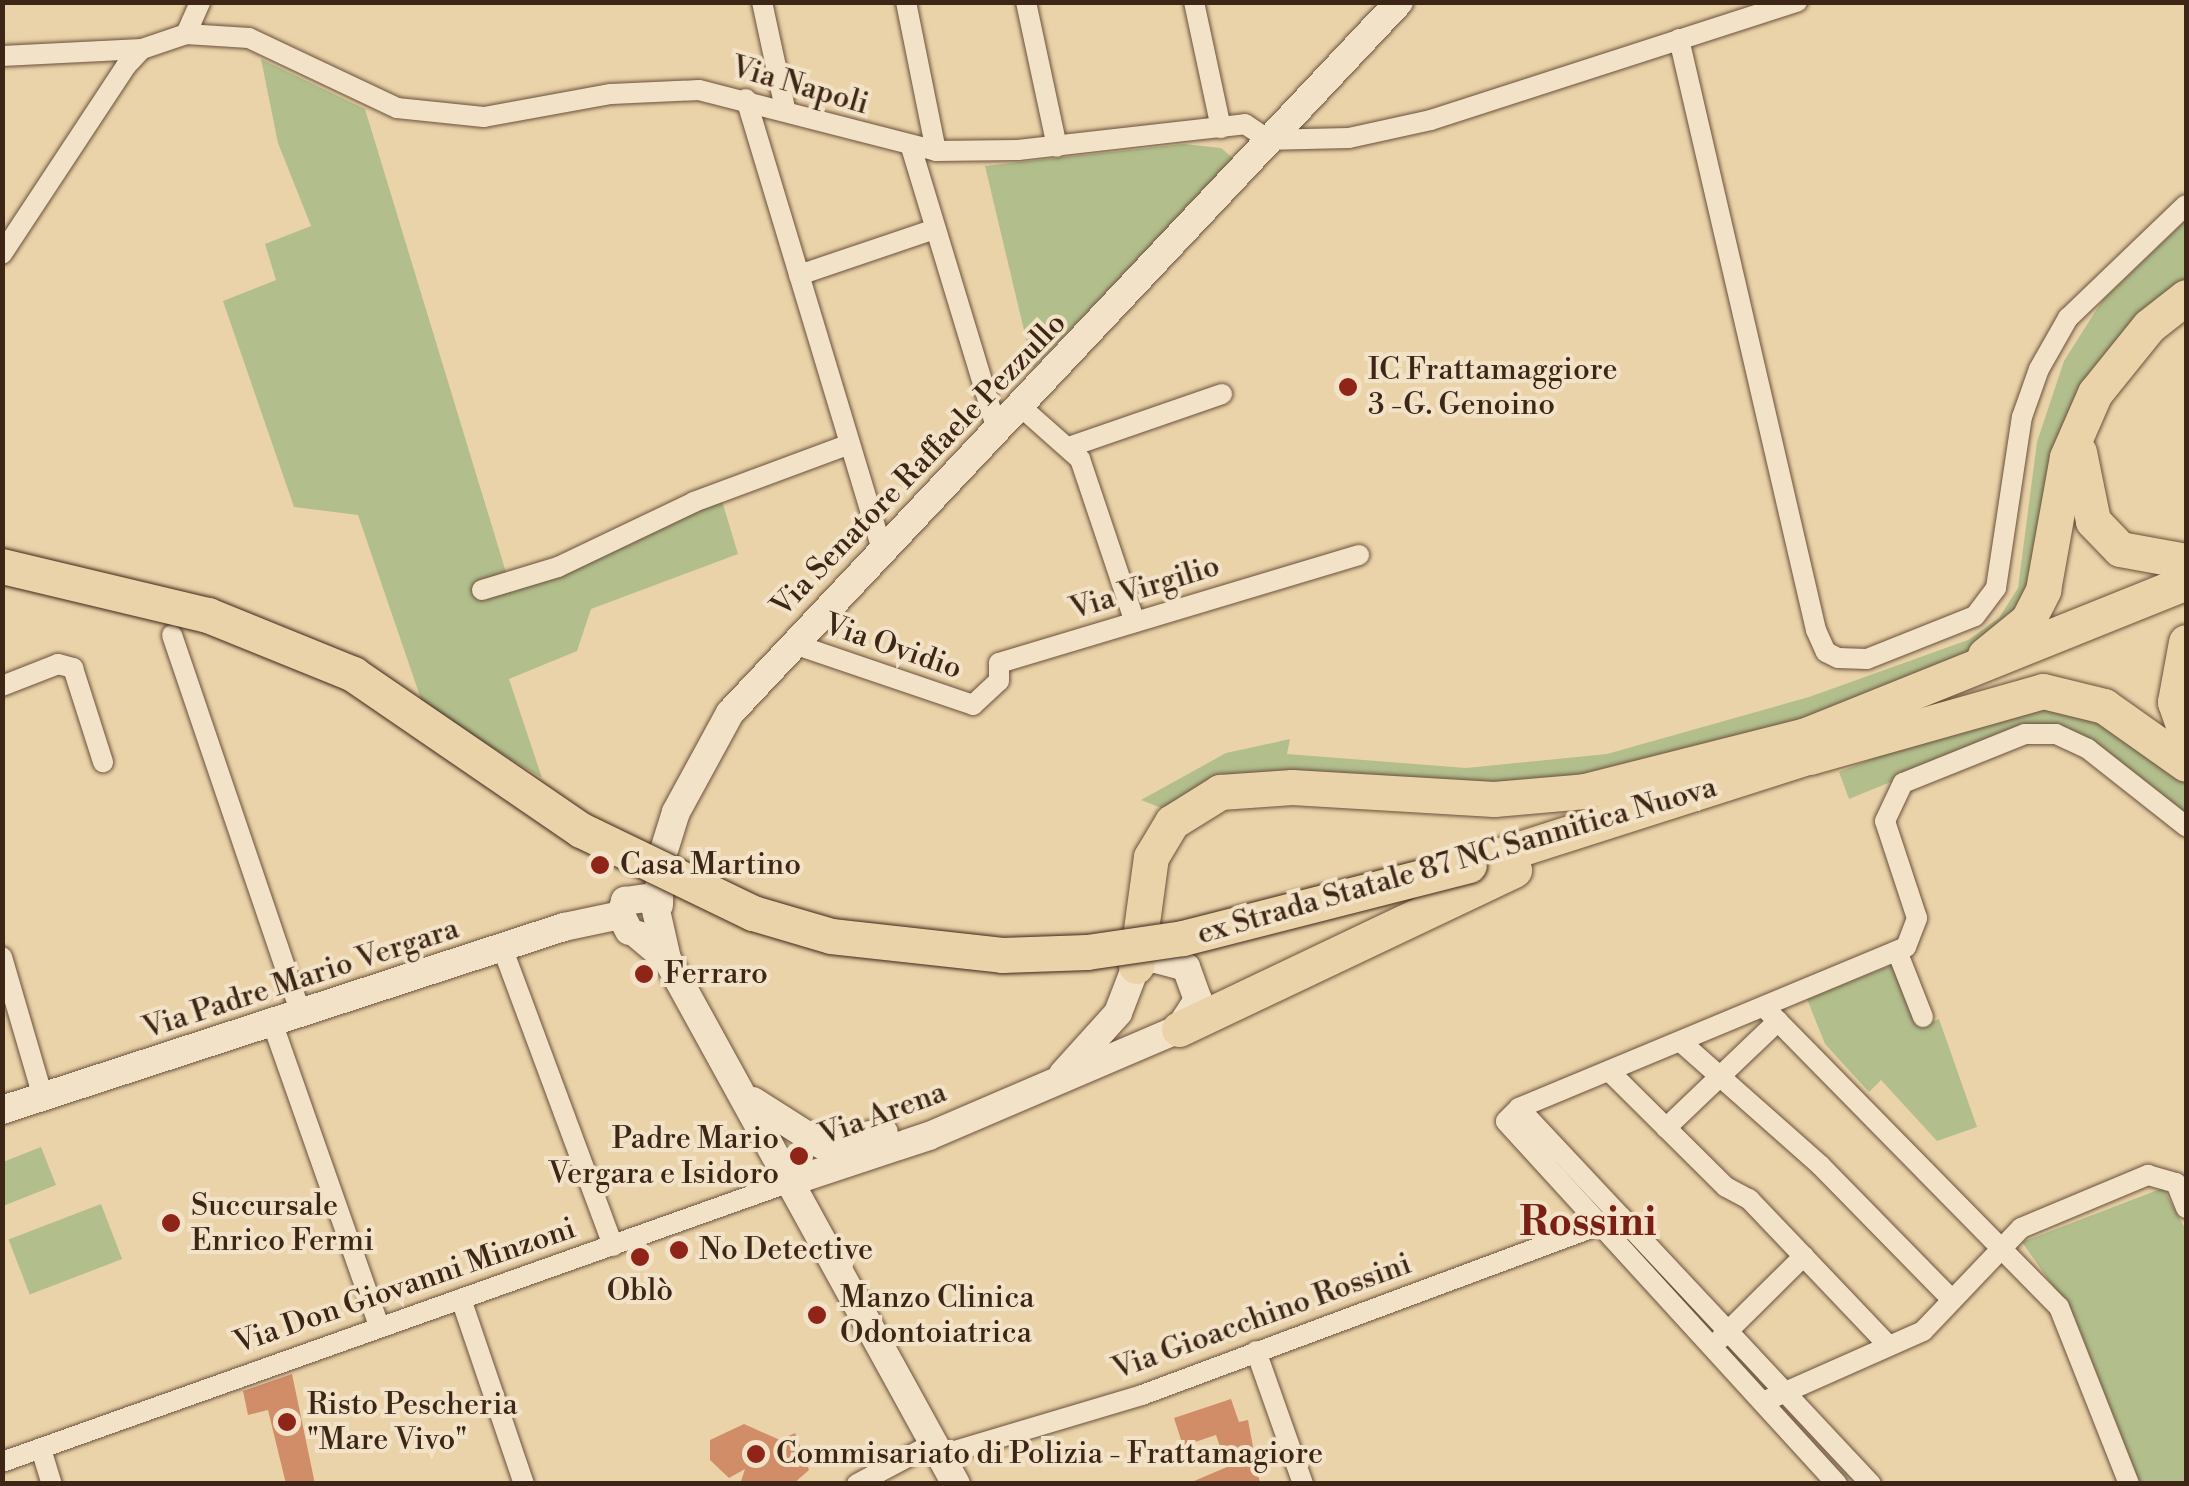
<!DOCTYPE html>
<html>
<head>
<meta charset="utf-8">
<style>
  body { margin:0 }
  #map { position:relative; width:2189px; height:1486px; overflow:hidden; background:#ebd3a9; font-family:"Libre Bodoni",serif }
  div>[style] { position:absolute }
  .green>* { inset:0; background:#b2be8c; transform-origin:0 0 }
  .building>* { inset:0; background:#d18d67 }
  .roads { filter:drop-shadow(0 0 2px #69513c) drop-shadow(0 0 2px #69513c) }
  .street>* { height:20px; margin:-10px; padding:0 10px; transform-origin:10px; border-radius:10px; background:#f2e2c7 }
  .secondary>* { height:28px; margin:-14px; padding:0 14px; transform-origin:14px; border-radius:14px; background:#f2e2c7 }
  .highway>* { height:35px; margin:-17.5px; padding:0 17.5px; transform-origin:17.5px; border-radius:17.5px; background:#ebd3a9 }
  .bridges { filter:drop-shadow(0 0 2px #3e2617) drop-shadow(0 0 2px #3e2617) }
  .highway-bridge>* { height:35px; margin:-17.5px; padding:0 17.5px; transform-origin:17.5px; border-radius:17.5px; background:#ebd3a9 }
  .dots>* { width:28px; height:28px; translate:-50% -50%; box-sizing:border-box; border:5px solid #f2e2c7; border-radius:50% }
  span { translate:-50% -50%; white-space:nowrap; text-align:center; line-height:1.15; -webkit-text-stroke:8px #f2e2c7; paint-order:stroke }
  .street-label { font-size:30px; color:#3e2617 }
  .poi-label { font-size:30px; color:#3e2617 }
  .left { translate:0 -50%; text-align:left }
  .right { translate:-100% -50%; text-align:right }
  .district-label { font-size:40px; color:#7a1f14; font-weight:700 }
  .frame { position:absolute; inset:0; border:5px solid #3e2617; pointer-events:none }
</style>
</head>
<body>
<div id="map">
  <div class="green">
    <div style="clip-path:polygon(261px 59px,365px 109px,512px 592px,722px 501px,738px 554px,591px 609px,577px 651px,509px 679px,542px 778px,423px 705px,358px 515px,294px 507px,223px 301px,276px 280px,265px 244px,311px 226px,278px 143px)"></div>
    <div style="clip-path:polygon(1184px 144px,1221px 148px,1234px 159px,1033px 368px,985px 166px)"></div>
    <div style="clip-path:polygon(2186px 220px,2186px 287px,2123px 339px,2034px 599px,1978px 652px,1767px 732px,1608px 780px,1169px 811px,1141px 800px,1226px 753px,1290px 739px,1287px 754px,1466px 768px,1607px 754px,1809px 697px,1968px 640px,1999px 618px,2018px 588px,2037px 442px,2064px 361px,2102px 301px)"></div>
    <div style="clip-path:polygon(2076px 704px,2186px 778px,2186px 816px,2069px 731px,1930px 766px,1849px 799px,1839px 772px,2008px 705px)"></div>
    <div style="clip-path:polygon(1895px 964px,1920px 1027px,1939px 1019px,1977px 1127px,1937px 1141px,1881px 1080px,1869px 1092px,1825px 1044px,1807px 999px)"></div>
    <div style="clip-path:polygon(41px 1147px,56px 1185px,3px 1206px,3px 1162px)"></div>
    <div style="clip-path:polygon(2163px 1188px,2186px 1230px,2186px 1483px,2140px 1483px,2075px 1318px,2022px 1242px)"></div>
    <div style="left:101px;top:1204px;width:59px;height:99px;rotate:69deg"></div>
  </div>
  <div class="building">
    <div style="clip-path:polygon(292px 1374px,315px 1484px,286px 1484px,268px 1410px,248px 1415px,243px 1391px)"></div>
    <div style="clip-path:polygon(1231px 1399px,1239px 1422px,1248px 1420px,1260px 1484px,1187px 1484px,1227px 1467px,1216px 1435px,1183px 1446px,1174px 1418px)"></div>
    <div style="clip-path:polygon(744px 1424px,780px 1440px,795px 1433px,809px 1470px,793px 1484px,740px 1484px,745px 1469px,729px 1478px,710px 1460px,710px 1440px)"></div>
  </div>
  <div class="roads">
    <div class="street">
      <div style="left:762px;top:2px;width:108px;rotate:77.8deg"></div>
      <div style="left:906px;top:2px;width:152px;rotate:78.6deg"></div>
      <div style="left:1026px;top:2px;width:148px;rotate:77.9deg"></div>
      <div style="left:1194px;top:2px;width:129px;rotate:77.9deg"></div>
      <div style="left:186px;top:34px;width:35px;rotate:-66deg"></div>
      <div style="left:1679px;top:39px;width:607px;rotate:76.95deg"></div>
      <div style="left:1816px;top:630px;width:24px;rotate:66deg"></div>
      <div style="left:1826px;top:652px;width:13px;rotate:27deg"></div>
      <div style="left:1838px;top:658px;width:29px;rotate:2deg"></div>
      <div style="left:1867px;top:659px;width:116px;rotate:-21.7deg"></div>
      <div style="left:1975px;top:616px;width:35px;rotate:-53deg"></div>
      <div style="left:1996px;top:588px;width:173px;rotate:-81.4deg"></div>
      <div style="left:2022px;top:417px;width:51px;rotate:-70.5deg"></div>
      <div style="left:2039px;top:369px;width:59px;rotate:-60.4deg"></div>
      <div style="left:2068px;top:318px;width:163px;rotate:-43.8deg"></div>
      <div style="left:2px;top:56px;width:140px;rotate:-2.9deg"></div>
      <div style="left:746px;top:99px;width:470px;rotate:73.2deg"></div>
      <div style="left:1263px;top:140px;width:86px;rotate:-1.3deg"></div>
      <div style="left:1349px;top:138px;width:84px;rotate:-12.4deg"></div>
      <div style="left:1431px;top:120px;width:385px;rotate:-17.9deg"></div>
      <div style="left:911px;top:147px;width:296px;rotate:73.1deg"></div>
      <div style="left:2px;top:254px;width:225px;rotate:-56.6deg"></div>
      <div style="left:126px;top:66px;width:23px;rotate:-47deg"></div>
      <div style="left:142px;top:49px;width:46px;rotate:-18.8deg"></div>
      <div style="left:186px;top:34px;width:63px;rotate:3.6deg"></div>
      <div style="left:249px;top:38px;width:164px;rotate:25.3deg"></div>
      <div style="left:397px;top:108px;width:87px;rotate:5.9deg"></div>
      <div style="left:484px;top:117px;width:129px;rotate:-10.3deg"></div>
      <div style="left:611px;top:94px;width:88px;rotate:-2.6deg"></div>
      <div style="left:699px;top:90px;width:245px;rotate:14.4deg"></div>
      <div style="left:936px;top:151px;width:82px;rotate:-0.7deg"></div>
      <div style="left:1018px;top:150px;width:228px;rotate:-6.5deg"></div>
      <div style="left:1245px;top:124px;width:30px;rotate:34deg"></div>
      <div style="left:799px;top:275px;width:144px;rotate:-18.7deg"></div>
      <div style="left:1020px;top:406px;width:80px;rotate:41.5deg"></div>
      <div style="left:1080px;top:459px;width:172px;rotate:71.4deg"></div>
      <div style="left:1069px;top:447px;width:162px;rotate:-19.1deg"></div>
      <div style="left:482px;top:590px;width:79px;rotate:-16.8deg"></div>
      <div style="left:558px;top:567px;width:151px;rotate:-25.5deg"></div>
      <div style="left:694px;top:502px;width:166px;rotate:-20.4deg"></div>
      <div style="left:172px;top:635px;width:398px;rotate:71.2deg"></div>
      <div style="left:794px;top:644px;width:189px;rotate:18.8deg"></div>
      <div style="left:973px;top:705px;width:35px;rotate:-43deg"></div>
      <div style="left:999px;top:681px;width:18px;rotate:-90deg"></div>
      <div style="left:999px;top:663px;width:376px;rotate:-16.7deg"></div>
      <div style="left:2px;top:686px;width:60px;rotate:-21.4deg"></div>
      <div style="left:58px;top:664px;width:16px;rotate:15deg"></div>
      <div style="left:73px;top:668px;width:99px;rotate:72.3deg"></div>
      <div style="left:502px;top:947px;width:319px;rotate:69.6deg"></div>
      <div style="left:1897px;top:951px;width:71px;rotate:68.5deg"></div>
      <div style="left:2px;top:957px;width:146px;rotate:73.7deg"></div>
      <div style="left:1764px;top:1007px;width:421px;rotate:45.5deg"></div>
      <div style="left:2059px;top:1307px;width:190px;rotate:68.4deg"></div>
      <div style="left:272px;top:1022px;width:321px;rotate:70.6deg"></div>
      <div style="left:1681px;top:1042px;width:186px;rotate:41.5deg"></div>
      <div style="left:1820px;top:1165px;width:189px;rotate:45.6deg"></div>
      <div style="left:1609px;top:1071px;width:165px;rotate:44.8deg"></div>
      <div style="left:1726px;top:1187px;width:26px;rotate:28deg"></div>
      <div style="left:1749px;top:1199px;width:202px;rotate:46.4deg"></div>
      <div style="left:1519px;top:1108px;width:515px;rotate:46.89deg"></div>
      <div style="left:1666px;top:1128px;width:155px;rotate:-43.7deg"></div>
      <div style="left:461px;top:1299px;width:195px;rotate:71.2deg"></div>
      <div style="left:1720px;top:1339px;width:118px;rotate:-44.7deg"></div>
      <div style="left:1256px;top:1351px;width:141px;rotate:70.5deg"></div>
      <div style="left:1763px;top:1402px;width:175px;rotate:-23.9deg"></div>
      <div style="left:1923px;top:1331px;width:142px;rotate:-46.4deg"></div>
      <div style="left:2021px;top:1228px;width:138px;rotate:-22.7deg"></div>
      <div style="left:2148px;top:1175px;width:29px;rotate:16deg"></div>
      <div style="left:2176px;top:1183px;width:27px;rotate:68deg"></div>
      <div style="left:41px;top:1449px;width:37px;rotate:73deg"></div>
      <div style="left:941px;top:1455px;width:210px;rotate:-16.6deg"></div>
      <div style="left:1142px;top:1395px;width:511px;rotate:-20.39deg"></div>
      <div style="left:2px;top:1462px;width:836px;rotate:-19.56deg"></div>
      <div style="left:857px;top:1484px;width:87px;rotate:-28deg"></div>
      <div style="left:1837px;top:1484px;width:491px;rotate:-132.4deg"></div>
      <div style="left:1506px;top:1121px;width:18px;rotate:-45deg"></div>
      <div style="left:1519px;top:1108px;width:419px;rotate:-22.6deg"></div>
      <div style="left:1906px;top:947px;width:31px;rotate:-69deg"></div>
      <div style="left:1917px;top:918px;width:102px;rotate:-108.3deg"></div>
      <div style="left:1885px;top:821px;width:42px;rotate:-64.7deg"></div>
      <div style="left:1903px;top:783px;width:131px;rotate:-21.9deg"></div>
      <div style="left:2025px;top:734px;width:31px"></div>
      <div style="left:2056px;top:734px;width:35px;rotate:25deg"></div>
      <div style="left:2088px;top:749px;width:125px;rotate:38.2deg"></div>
    </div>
    <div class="secondary">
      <div style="left:659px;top:905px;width:42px;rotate:-88.6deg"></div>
      <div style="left:660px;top:863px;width:53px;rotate:-72.6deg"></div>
      <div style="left:676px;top:812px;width:113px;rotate:-61.4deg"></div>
      <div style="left:730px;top:713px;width:976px;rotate:-46.74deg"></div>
      <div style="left:629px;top:931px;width:18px;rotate:-117deg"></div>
      <div style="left:621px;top:915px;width:15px;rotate:-74deg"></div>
      <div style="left:625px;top:901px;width:28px;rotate:-8deg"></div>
      <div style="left:653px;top:897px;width:64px;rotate:77.3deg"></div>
      <div style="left:638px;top:935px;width:38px;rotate:40deg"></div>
      <div style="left:667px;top:959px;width:599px;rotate:61.17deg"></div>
      <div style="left:753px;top:1101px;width:82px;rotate:32.5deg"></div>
      <div style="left:822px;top:1145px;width:63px;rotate:-11.8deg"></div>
      <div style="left:2px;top:1110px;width:591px;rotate:-18.04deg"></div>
      <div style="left:564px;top:927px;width:58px;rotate:-11.9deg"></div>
      <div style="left:790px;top:1182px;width:146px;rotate:-18.3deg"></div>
      <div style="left:929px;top:1136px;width:272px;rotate:-23.2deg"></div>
      <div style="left:1179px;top:1029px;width:35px;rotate:-57deg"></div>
      <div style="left:1198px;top:1000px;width:35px;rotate:-110deg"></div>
      <div style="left:1186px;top:967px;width:35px;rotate:-165deg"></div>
      <div style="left:1152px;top:958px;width:18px;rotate:153deg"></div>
      <div style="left:1136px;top:966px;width:50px;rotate:111deg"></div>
      <div style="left:1118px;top:1013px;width:82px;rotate:132deg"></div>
    </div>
    <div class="highway">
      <div style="left:2079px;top:452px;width:70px;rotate:78.5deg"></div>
      <div style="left:2093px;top:521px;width:39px;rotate:46deg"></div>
      <div style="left:2120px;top:549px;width:67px;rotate:10.3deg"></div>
      <div style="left:2186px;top:642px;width:61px;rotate:100.4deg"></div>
      <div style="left:2175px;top:702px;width:34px;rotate:71deg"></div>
      <div style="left:1985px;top:655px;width:55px;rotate:-39.1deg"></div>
      <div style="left:2028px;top:620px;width:34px;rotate:-63deg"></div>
      <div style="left:2043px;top:590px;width:135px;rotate:-79.8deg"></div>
      <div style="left:2067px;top:457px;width:70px;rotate:-66.4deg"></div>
      <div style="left:2095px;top:393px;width:86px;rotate:-51.1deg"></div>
      <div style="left:2149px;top:326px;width:47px;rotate:-38.1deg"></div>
      <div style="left:1810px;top:757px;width:242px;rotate:-15.8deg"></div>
      <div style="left:2043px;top:691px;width:63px;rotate:13.8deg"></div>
      <div style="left:2104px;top:706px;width:100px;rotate:35.3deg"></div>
      <div style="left:1469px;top:865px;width:375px;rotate:-17.7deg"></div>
      <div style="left:1136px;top:966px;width:110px;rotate:-82.2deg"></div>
      <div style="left:1151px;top:857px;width:41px;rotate:-59deg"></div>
      <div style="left:1172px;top:822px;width:57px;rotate:-32deg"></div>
      <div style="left:1220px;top:792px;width:72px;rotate:-4deg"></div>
      <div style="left:1292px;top:787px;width:202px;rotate:3.4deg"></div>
      <div style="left:1494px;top:799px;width:91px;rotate:-5deg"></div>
      <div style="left:1585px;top:791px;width:228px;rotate:-14.2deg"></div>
      <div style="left:1806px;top:735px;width:410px;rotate:-21.9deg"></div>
      <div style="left:1179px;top:1029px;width:371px;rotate:-25.4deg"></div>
    </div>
  </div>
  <div class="bridges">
    <div class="highway-bridge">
      <div style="left:2px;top:566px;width:212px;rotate:13.4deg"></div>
      <div style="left:208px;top:615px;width:157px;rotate:22.1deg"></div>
      <div style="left:353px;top:674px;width:276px;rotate:34.4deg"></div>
      <div style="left:581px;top:830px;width:191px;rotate:25.8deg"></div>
      <div style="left:753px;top:913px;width:81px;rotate:16.4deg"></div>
      <div style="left:831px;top:936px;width:172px;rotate:6.3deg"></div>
      <div style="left:1002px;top:955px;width:85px;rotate:-2deg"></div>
      <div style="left:1087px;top:952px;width:97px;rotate:-8.3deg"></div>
      <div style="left:1183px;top:938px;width:295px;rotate:-14.3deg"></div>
    </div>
  </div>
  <div class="dots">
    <div style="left:1348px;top:387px;background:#8f2418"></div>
    <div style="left:600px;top:865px;background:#8f2418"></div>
    <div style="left:644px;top:974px;background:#8f2418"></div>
    <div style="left:799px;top:1156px;background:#8f2418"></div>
    <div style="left:171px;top:1223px;background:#8f2418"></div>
    <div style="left:679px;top:1250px;background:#8f2418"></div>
    <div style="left:640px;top:1257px;background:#8f2418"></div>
    <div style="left:817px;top:1315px;background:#8f2418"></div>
    <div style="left:287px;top:1422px;background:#8f2418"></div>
    <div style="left:756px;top:1454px;background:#8f2418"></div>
  </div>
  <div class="street-label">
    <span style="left:800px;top:86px;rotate:16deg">Via Napoli</span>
    <span style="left:919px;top:465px;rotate:-46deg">Via Senatore Raffaele Pezzullo</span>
    <span style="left:1145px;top:588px;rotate:-17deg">Via Virgilio</span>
    <span style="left:893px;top:647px;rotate:19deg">Via Ovidio</span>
    <span style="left:1457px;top:861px;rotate:-16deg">ex Strada Statale 87 NC Sannitica Nuova</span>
    <span style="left:301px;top:979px;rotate:-18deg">Via Padre Mario Vergara</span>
    <span style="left:883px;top:1114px;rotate:-20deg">Via Arena</span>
    <span style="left:405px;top:1286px;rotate:-19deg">Via Don Giovanni Minzoni</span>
    <span style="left:1262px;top:1317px;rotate:-20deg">Via Gioacchino Rossini</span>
  </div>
  <div class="poi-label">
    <span class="left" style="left:1368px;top:387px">IC Frattamaggiore<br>3 -G. Genoino</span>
    <span class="left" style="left:620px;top:865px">Casa Martino</span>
    <span class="left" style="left:664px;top:974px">Ferraro</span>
    <span class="right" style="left:779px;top:1156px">Padre Mario<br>Vergara e Isidoro</span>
    <span class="left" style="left:191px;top:1223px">Succursale<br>Enrico Fermi</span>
    <span class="left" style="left:699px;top:1250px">No Detective</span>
    <span style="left:640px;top:1291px">Oblò</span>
    <span class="left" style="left:840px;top:1315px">Manzo Clinica<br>Odontoiatrica</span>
    <span class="left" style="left:307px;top:1422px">Risto Pescheria<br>"Mare Vivo"</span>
    <span class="left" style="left:776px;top:1454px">Commisariato di Polizia - Frattamagiore</span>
  </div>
  <div class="district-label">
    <span style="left:1588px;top:1223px">Rossini</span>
  </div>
  <div class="frame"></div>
</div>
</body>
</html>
